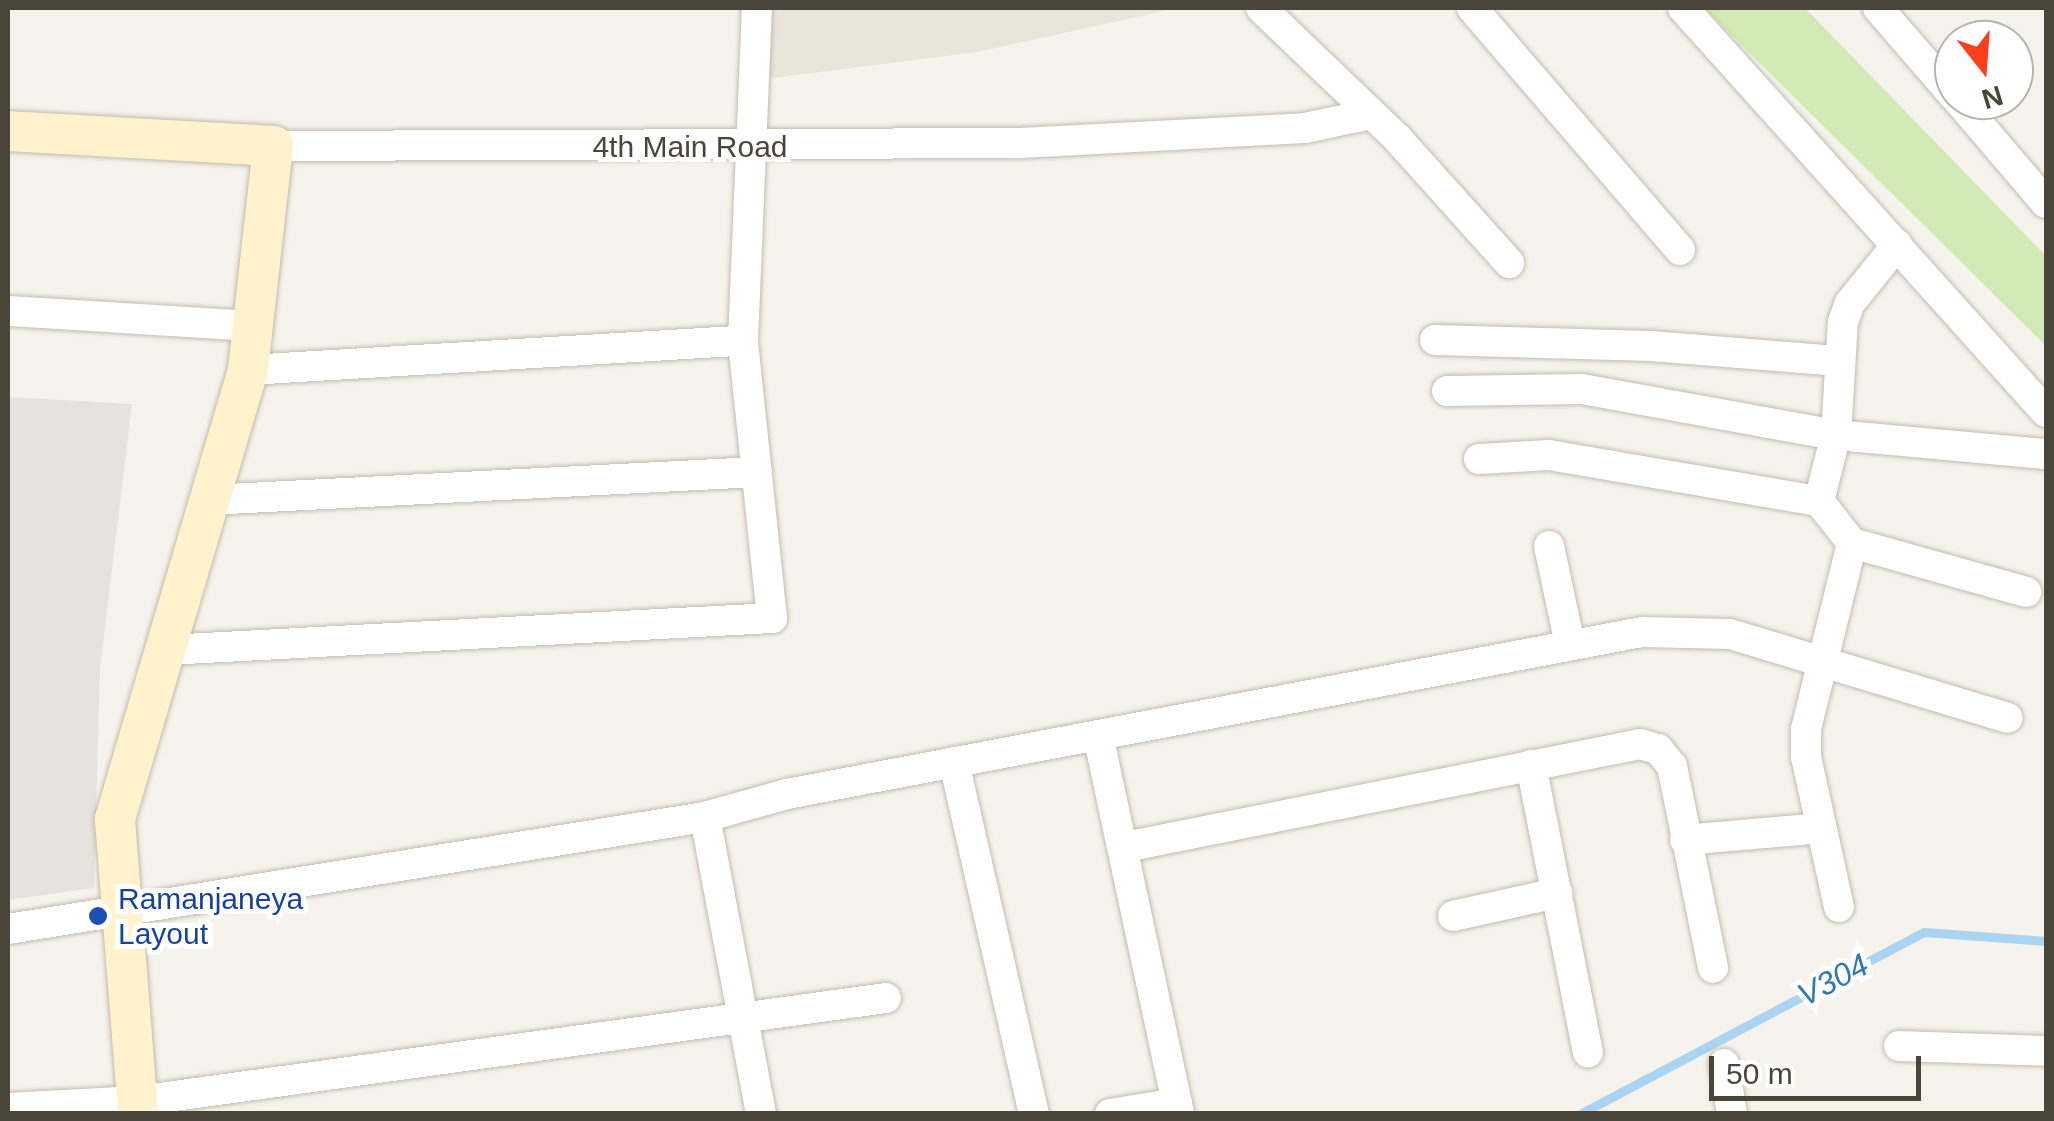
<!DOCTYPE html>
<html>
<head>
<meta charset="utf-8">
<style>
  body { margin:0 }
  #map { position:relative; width:2054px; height:1121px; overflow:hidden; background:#f6f3ec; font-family:Helvetica,sans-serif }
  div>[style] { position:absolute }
  .residential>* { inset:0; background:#eae5da }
  .industrial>* { inset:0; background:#e6e2dd }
  .green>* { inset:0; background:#d2eab5 }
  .stream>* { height:9px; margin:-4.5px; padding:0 4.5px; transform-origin:4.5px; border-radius:4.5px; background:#a9d4f2 }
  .roads { filter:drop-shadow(0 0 2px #c2bbae) drop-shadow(0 0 2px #c2bbae) }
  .street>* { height:30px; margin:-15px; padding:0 15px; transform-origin:15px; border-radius:15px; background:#fff }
  .secondary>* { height:40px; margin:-20px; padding:0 20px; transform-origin:20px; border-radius:20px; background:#fff3cd }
  .dots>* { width:28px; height:28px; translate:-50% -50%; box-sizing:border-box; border:5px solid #fff; border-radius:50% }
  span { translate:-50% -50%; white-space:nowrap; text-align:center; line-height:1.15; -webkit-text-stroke:10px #fff; paint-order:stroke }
  .street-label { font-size:30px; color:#4b4439 }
  .transit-label { font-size:30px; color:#164399 }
  .left { translate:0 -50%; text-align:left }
  .water-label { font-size:32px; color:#2e7ab2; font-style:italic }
  .frame { position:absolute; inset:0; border:10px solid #4b4439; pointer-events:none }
  .north { position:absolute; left:1934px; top:20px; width:100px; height:100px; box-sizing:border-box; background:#fff; border:2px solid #b7b4b0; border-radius:50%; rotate:163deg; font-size:28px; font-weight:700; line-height:40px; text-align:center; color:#4b4439 }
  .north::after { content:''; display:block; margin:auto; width:35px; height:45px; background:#fc3f1d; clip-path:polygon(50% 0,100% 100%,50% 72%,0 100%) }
  .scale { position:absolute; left:1709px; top:1056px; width:212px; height:45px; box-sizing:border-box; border:5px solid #4b4439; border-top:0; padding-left:12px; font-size:30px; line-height:35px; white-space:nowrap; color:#4b4439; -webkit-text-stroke:8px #fff; paint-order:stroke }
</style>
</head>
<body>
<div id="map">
  <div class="residential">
    <div style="clip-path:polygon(766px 8px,1177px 8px,977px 52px,765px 79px)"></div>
  </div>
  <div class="industrial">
    <div style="clip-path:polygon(8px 397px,132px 404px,100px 668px,94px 888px,8px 900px)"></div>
  </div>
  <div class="green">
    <div style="clip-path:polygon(1704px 8px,1805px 8px,2046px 256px,2046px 346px)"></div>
  </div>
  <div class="stream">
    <div style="left:1580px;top:1114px;width:389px;rotate:-27.9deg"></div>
    <div style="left:1924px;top:932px;width:122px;rotate:4.2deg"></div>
  </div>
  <div class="roads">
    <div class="street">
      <div style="left:1261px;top:8px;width:188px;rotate:43.7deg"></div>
      <div style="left:1397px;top:138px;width:168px;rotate:48.1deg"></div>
      <div style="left:1472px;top:8px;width:319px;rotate:49.3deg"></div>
      <div style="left:1683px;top:8px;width:543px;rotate:48.06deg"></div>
      <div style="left:1878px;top:8px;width:116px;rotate:49.2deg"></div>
      <div style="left:1958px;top:100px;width:135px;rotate:49.5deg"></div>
      <div style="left:273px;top:146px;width:748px;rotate:-0.23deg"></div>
      <div style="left:1021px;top:143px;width:284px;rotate:-3deg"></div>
      <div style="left:1305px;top:128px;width:67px;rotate:-12deg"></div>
      <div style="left:8px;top:311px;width:246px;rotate:3.5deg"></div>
      <div style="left:1435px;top:340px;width:216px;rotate:1.6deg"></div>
      <div style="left:1651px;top:346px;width:186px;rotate:4.6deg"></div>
      <div style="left:248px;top:370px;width:496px;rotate:-3.4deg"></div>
      <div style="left:1447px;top:391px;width:135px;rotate:-0.8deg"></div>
      <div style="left:1582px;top:389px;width:258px;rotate:10.3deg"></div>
      <div style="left:1836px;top:435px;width:211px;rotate:5.2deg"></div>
      <div style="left:1479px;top:459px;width:70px;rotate:-3.3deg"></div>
      <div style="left:1549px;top:455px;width:274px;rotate:9.7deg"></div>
      <div style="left:208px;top:500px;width:550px;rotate:-2.92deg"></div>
      <div style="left:1852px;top:543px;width:181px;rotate:15.7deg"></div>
      <div style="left:1549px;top:546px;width:101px;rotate:78deg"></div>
      <div style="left:166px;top:650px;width:607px;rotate:-3.02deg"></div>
      <div style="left:772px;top:618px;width:279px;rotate:-96deg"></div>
      <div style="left:743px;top:341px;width:333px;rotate:-87.6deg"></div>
      <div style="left:1098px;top:735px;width:388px;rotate:77.9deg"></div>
      <div style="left:954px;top:762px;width:361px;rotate:77.2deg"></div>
      <div style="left:1531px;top:765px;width:293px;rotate:78.8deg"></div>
      <div style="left:705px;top:817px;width:302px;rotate:79.3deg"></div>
      <div style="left:1685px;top:840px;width:137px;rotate:-5deg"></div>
      <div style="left:1125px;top:847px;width:525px;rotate:-11.31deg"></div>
      <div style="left:1640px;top:744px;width:19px;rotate:16deg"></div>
      <div style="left:1658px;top:749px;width:22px;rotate:51deg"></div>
      <div style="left:1672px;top:766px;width:206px;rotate:78.5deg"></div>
      <div style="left:1839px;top:907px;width:154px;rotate:-102.4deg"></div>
      <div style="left:1806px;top:757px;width:28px;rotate:-90deg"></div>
      <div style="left:1806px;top:729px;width:192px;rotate:-76.1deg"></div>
      <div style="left:1852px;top:543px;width:53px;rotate:-128.2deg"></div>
      <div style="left:1819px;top:501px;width:68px;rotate:-75.6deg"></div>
      <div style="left:1836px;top:435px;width:113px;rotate:-86.5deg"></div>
      <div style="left:1843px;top:322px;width:20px;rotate:-70deg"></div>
      <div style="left:1850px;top:303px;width:75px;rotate:-51deg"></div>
      <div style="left:1453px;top:916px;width:107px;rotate:-12.5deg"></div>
      <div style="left:8px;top:929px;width:706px;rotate:-9.13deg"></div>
      <div style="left:705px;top:817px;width:85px;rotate:-15.7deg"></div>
      <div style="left:787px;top:794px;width:870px;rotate:-10.73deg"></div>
      <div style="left:1642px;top:632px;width:88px;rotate:1.3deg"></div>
      <div style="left:1730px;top:634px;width:290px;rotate:16.8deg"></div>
      <div style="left:1899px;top:1046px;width:147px;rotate:1.9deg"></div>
      <div style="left:1724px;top:1064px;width:51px;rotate:80.9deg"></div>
      <div style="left:8px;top:1108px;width:130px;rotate:-3.1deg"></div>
      <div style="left:138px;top:1101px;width:755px;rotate:-7.84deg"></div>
      <div style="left:1110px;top:1114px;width:68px;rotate:-9.3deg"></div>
    </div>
    <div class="secondary">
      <div style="left:8px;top:131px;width:265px;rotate:3.2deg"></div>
      <div style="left:273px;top:146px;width:225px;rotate:96.4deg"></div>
      <div style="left:248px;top:370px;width:469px;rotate:106.5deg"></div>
      <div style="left:115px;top:820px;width:295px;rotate:85.5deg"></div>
    </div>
  </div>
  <div class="dots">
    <div style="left:98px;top:916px;background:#1a4fb4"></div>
  </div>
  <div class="street-label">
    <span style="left:690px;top:147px">4th Main Road</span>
  </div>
  <div class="transit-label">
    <span class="left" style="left:118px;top:916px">Ramanjaneya<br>Layout</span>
  </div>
  <div class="water-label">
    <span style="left:1833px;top:980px;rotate:-28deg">V304</span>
  </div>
  <div class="frame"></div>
  <div class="north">N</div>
  <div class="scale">50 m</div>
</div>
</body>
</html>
